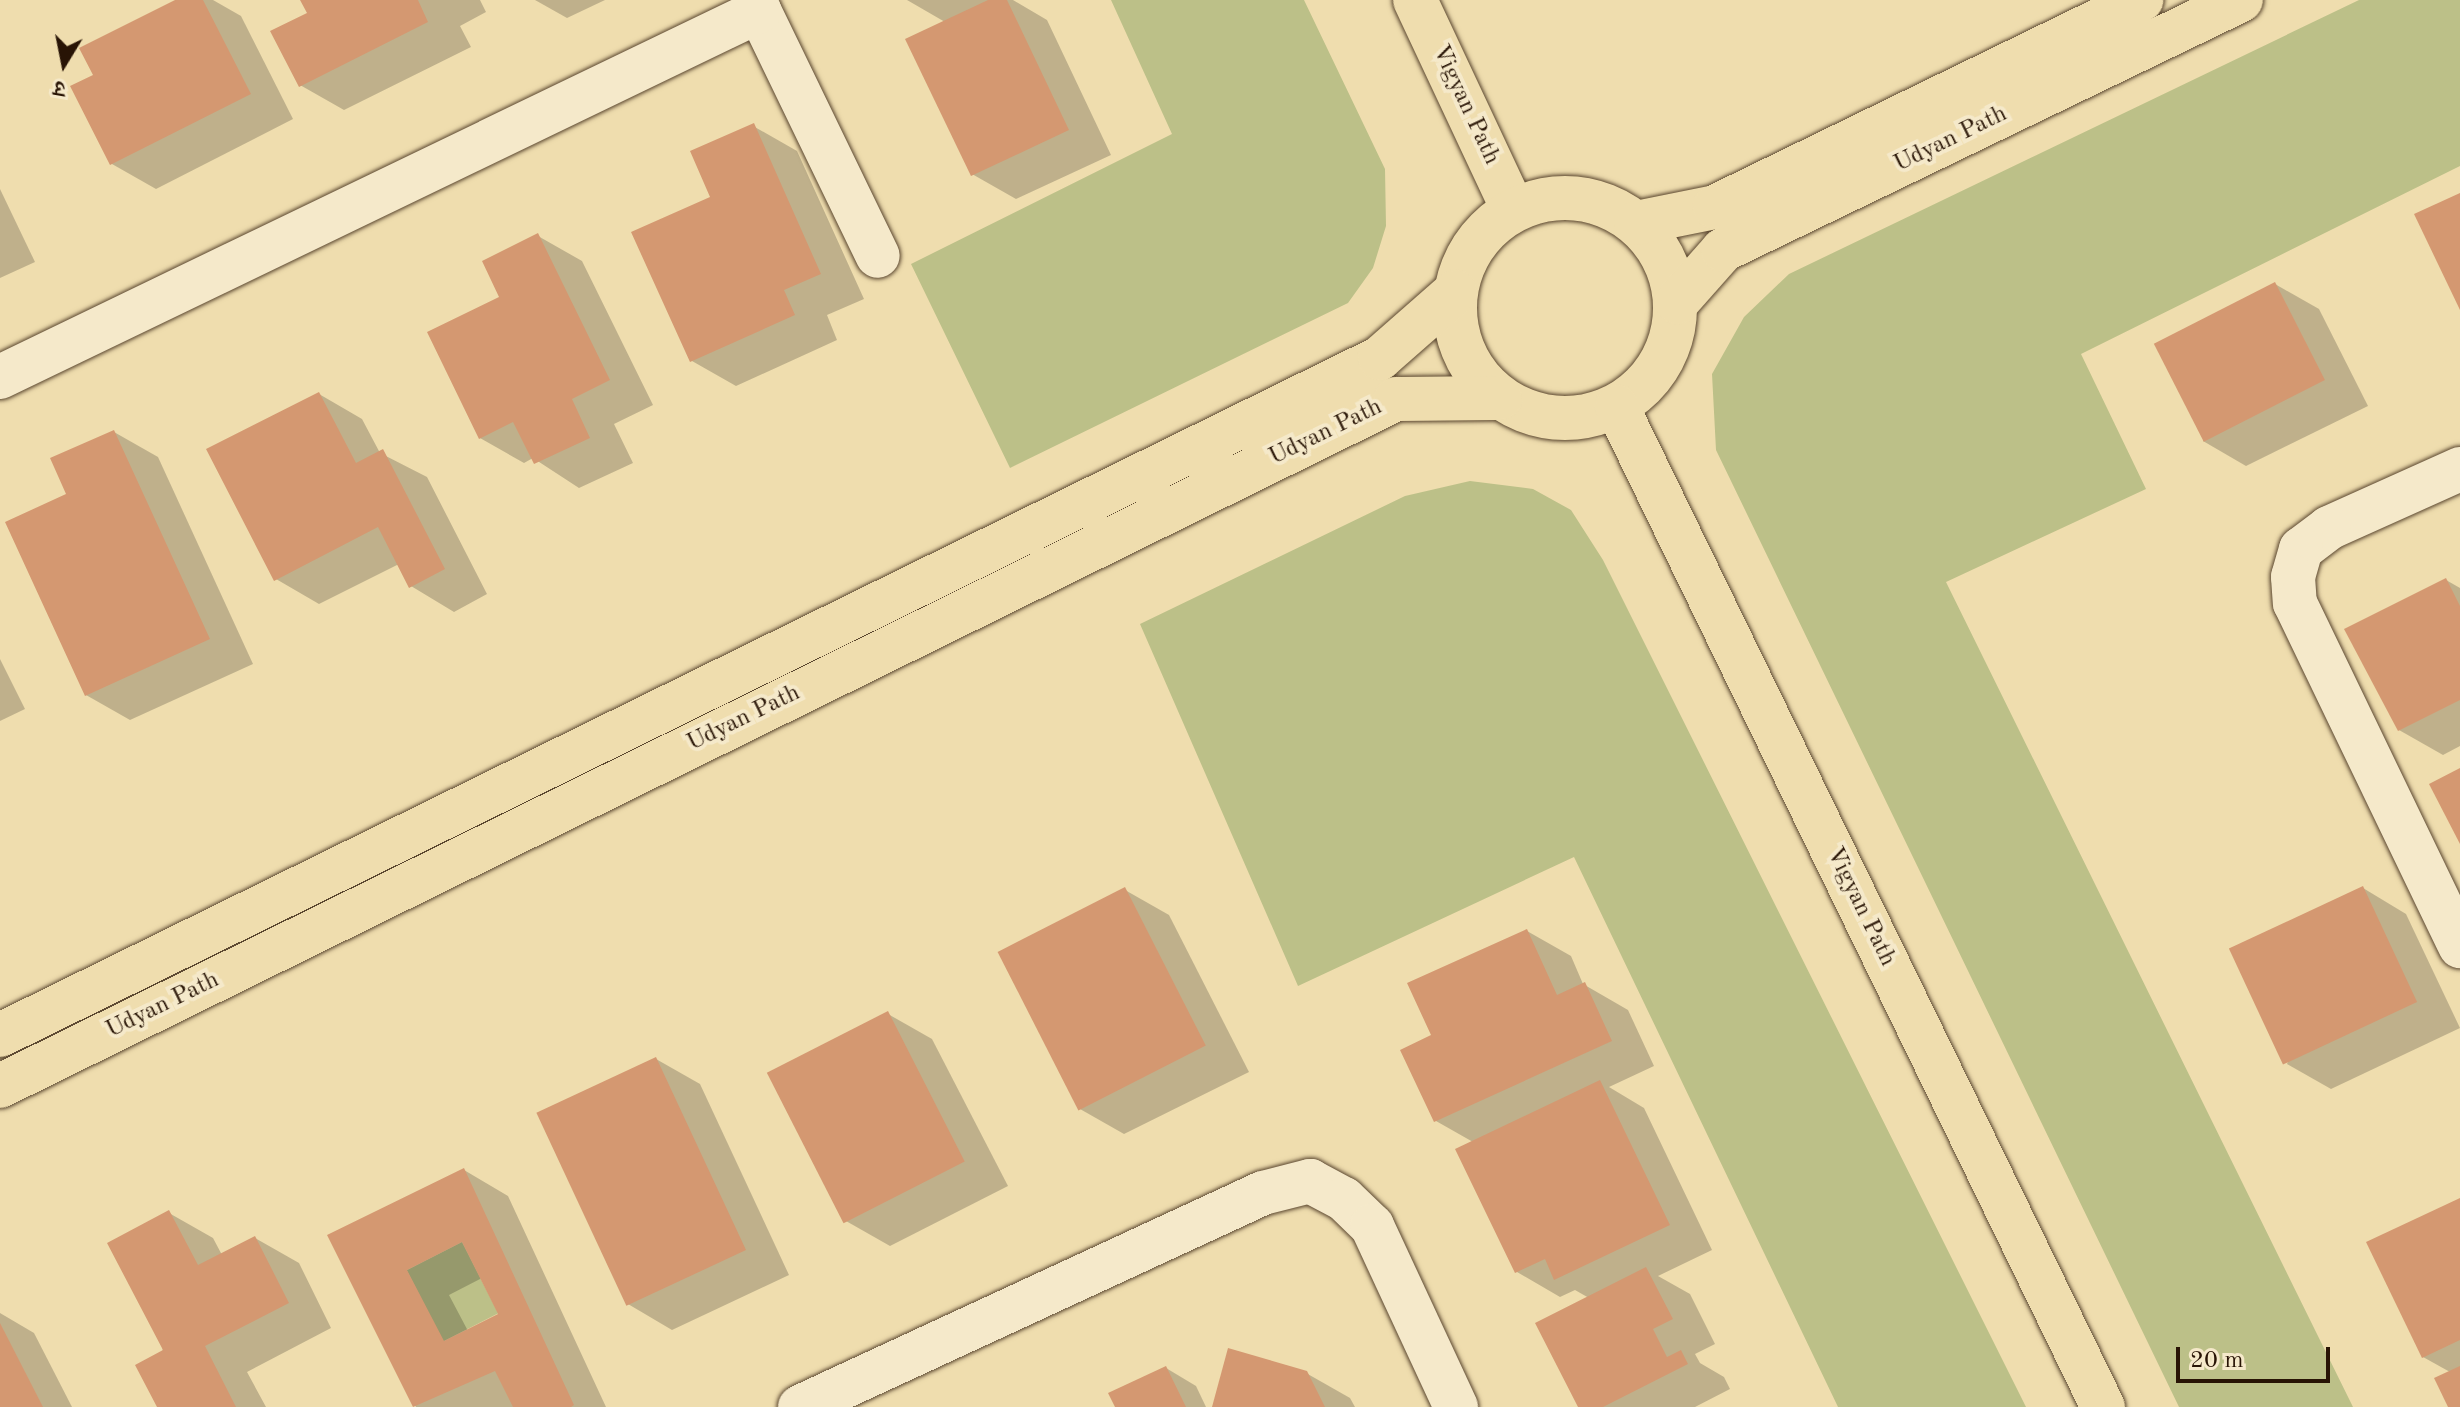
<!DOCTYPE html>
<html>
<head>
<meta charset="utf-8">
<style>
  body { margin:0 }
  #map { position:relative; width:2460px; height:1407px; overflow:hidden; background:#efddae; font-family:"Old Standard TT","Noto Serif Devanagari",serif }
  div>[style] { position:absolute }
  .green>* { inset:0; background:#bcc088; transform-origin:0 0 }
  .shadow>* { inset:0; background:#0003 }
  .building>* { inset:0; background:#d49871; transform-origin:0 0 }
  .roads { filter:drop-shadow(0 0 2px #5a462f) drop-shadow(0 0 2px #5a462f) }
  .minor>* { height:44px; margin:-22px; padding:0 22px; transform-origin:22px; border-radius:22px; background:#f5e9ca }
  .major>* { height:44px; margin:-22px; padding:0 22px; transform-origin:22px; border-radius:22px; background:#efddae }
  .major>.ring { margin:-22px; padding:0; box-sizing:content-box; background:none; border:44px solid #efddae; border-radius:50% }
  span { translate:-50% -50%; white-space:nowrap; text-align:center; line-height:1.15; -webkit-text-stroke:8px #f5e9ca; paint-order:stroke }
  .street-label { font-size:24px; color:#281405 }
  .north { position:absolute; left:24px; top:24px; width:80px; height:80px; -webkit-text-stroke:6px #f5e9ca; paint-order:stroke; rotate:190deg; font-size:22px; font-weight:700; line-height:32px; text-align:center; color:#281405 }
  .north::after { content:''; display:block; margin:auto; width:28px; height:36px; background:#281405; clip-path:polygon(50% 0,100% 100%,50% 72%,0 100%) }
  .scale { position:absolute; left:2176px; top:1347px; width:154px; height:36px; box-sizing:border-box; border:4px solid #281405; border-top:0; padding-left:10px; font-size:24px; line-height:28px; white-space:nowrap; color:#281405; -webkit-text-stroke:6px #f5e9ca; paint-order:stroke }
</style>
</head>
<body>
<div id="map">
  <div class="green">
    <div style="clip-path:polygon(1111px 0,1304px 0,1385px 169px,1386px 226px,1373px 268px,1348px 303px,1010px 468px,911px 264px,1172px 134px)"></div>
    <div style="clip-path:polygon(2359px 0,2460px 0,2460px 166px,2081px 354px,2146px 489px,1946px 582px,2353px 1407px,2179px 1407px,1716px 450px,1712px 374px,1744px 317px,1789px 274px)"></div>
    <div style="clip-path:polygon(1470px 481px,1533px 489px,1571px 510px,1603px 560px,2026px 1407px,1838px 1407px,1574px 857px,1298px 986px,1140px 624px,1405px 496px)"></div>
    <div style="left:462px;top:1242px;width:80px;height:62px;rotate:63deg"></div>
  </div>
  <div class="shadow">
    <div style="clip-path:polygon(179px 0,213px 0,241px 16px,293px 119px,156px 189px,112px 164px,95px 76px)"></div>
    <div style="clip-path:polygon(302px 0,480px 0,486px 12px,460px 26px,471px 47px,344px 110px,300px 85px,309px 14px)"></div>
    <div style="clip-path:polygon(535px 0,605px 0,567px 18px)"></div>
    <div style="clip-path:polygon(907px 0,1013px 0,1047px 20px,1111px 155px,1016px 199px,972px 174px,945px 22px)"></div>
    <div style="clip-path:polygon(753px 126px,797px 151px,864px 299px,827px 315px,837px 340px,736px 386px,692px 361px,713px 198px)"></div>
    <div style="clip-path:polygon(0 189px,35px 262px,0 278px)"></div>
    <div style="clip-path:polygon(538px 236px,582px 261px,653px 405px,614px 424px,633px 463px,579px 488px,533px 458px,524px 463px,480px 438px,502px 298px)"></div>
    <div style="clip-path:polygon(2275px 284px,2319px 309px,2368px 406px,2246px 466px,2203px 441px)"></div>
    <div style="clip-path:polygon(319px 394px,362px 419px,380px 453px,427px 477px,487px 594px,454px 612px,411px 586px,399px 564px,319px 604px,276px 579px)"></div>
    <div style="clip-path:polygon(114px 432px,158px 457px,253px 664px,130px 720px,86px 695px,69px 495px)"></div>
    <div style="clip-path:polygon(2446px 580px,2460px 588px,2460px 746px,2443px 755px,2399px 730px)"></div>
    <div style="clip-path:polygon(0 659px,25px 709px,0 721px)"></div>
    <div style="clip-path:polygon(2363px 888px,2406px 914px,2460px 1028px,2331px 1089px,2287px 1064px)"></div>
    <div style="clip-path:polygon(1125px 890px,1169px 915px,1249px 1072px,1124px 1134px,1080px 1109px)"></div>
    <div style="clip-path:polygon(1527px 931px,1571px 956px,1583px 984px,1628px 1010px,1654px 1066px,1609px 1087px,1644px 1108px,1712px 1250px,1658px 1276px,1690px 1294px,1715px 1344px,1695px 1354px,1700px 1363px,1724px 1377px,1730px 1389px,1695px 1407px,1580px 1407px,1589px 1298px,1575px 1290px,1560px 1297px,1517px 1272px,1473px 1142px,1436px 1121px,1433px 1036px)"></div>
    <div style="clip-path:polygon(888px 1014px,932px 1039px,1008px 1186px,890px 1246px,846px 1221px)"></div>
    <div style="clip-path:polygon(656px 1059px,700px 1084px,789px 1275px,672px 1330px,628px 1304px)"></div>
    <div style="clip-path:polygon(evenodd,464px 1170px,508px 1196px,606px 1407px,416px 1407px,330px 1236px,464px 1170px,482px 1278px,501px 1314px,468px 1331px,449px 1295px,482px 1278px)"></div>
    <div style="clip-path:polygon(2460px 1200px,2460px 1407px,2450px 1407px,2450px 1372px,2423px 1357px)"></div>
    <div style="clip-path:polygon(169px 1213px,213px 1238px,222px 1255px,255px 1238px,299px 1263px,331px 1328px,247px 1372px,266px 1407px,160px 1407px)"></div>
    <div style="clip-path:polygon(0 1313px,34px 1333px,72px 1407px,0 1407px)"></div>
    <div style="clip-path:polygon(1166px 1368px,1196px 1386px,1206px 1407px,1117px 1407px)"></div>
    <div style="clip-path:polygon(1306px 1373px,1350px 1398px,1355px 1407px,1214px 1407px)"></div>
  </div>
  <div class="building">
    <div style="clip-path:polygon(175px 0,203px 0,251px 94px,110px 165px,70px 86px,93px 75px,79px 48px)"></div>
    <div style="clip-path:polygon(300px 0,418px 0,428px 22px,299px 87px,270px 31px,307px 13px)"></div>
    <div style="clip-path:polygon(988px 0,1007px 0,1069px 130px,971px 176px,905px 39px)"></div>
    <div style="clip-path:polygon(754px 123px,821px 274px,784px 290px,795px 315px,690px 362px,631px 232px,710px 197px,690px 151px)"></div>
    <div style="clip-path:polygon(2460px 193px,2460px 310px,2414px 214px)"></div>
    <div style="clip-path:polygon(538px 233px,610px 380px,572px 399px,590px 438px,534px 464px,513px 422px,479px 439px,427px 332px,499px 297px,482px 261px)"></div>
    <div style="left:2275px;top:282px;width:110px;height:136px;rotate:63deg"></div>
    <div style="clip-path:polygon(319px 392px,356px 463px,383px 449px,445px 569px,409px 588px,378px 527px,274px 581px,206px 449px)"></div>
    <div style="clip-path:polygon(114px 430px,210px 639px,85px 696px,5px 522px,66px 494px,50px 458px)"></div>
    <div style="clip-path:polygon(2446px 578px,2460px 606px,2460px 700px,2398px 731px,2344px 629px)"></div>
    <div style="clip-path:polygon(2460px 768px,2460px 844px,2429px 784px)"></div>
    <div style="left:2363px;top:886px;width:128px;height:148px;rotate:65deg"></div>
    <div style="left:1125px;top:887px;width:178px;height:143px;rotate:63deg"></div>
    <div style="clip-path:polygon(1527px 929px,1557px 995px,1585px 982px,1612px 1041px,1434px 1122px,1400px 1050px,1431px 1035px,1407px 983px)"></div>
    <div style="left:888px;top:1011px;width:169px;height:136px;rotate:63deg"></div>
    <div style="left:656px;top:1057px;width:213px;height:132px;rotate:65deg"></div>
    <div style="clip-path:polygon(1600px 1080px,1670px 1225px,1554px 1280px,1545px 1259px,1515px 1273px,1455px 1149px)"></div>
    <div style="clip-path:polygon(evenodd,464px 1168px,574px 1405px,571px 1407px,513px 1407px,495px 1371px,413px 1407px,327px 1235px,464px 1168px,462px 1242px,498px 1314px,444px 1341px,407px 1270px,462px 1242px)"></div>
    <div style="clip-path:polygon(2460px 1198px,2460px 1340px,2422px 1358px,2366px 1242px)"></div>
    <div style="clip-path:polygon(169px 1210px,198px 1265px,255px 1236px,289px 1303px,205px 1346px,236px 1407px,157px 1407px,135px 1365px,163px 1350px,107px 1243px)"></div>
    <div style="clip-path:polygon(1646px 1267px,1673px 1319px,1653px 1329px,1667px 1357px,1681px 1350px,1688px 1364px,1603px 1407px,1578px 1407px,1535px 1323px)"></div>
    <div style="clip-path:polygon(0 1323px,43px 1407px,0 1407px)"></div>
    <div style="clip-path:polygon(1228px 1348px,1307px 1371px,1325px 1407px,1212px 1407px)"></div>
    <div style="clip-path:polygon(1166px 1366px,1186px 1407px,1115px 1407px,1108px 1393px)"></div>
    <div style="clip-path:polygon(2460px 1366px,2460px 1407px,2448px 1407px,2434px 1378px)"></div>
  </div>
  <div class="roads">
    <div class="minor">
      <div style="left:754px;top:0;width:284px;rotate:64.2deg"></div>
      <div style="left:0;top:377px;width:843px;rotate:-25.74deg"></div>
      <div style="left:2460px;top:469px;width:144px;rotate:155.8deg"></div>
      <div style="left:2329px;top:528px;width:35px;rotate:143deg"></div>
      <div style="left:2301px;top:549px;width:29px;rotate:106deg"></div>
      <div style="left:2293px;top:577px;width:26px;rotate:86deg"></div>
      <div style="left:2295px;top:603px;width:381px;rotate:64.3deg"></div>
      <div style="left:800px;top:1407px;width:510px;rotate:-24.81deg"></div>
      <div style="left:1263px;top:1193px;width:49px;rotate:-14.3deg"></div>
      <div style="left:1310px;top:1181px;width:38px;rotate:28deg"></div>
      <div style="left:1344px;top:1199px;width:39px;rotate:44deg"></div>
      <div style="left:1372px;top:1226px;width:200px;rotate:65.1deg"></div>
    </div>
    <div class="major">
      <div style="left:1415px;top:0;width:231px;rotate:64.9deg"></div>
      <div class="ring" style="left:1455px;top:198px;width:176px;height:176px"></div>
      <div style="left:1636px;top:223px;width:81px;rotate:-11.4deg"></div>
      <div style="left:1715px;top:207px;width:474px;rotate:-25.9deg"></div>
      <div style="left:1677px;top:302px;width:69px;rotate:-48.5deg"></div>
      <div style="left:1723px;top:250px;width:575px;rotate:-25.76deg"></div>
      <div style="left:1617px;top:407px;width:1112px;rotate:64.08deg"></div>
      <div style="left:0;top:1035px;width:1537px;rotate:-26.13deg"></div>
      <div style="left:1380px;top:358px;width:100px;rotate:-41.3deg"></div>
      <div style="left:0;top:1086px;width:1556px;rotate:-26.2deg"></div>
      <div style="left:1396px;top:399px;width:104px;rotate:-0.6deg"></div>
    </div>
  </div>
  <div class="street-label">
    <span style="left:1465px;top:105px;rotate:65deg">Vigyan Path</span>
    <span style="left:1951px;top:140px;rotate:-26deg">Udyan Path</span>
    <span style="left:1326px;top:433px;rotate:-26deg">Udyan Path</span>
    <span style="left:744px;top:719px;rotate:-26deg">Udyan Path</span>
    <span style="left:1860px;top:907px;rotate:64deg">Vigyan Path</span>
    <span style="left:163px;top:1006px;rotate:-26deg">Udyan Path</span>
  </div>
  <div class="north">उ</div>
  <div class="scale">20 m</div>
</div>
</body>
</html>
